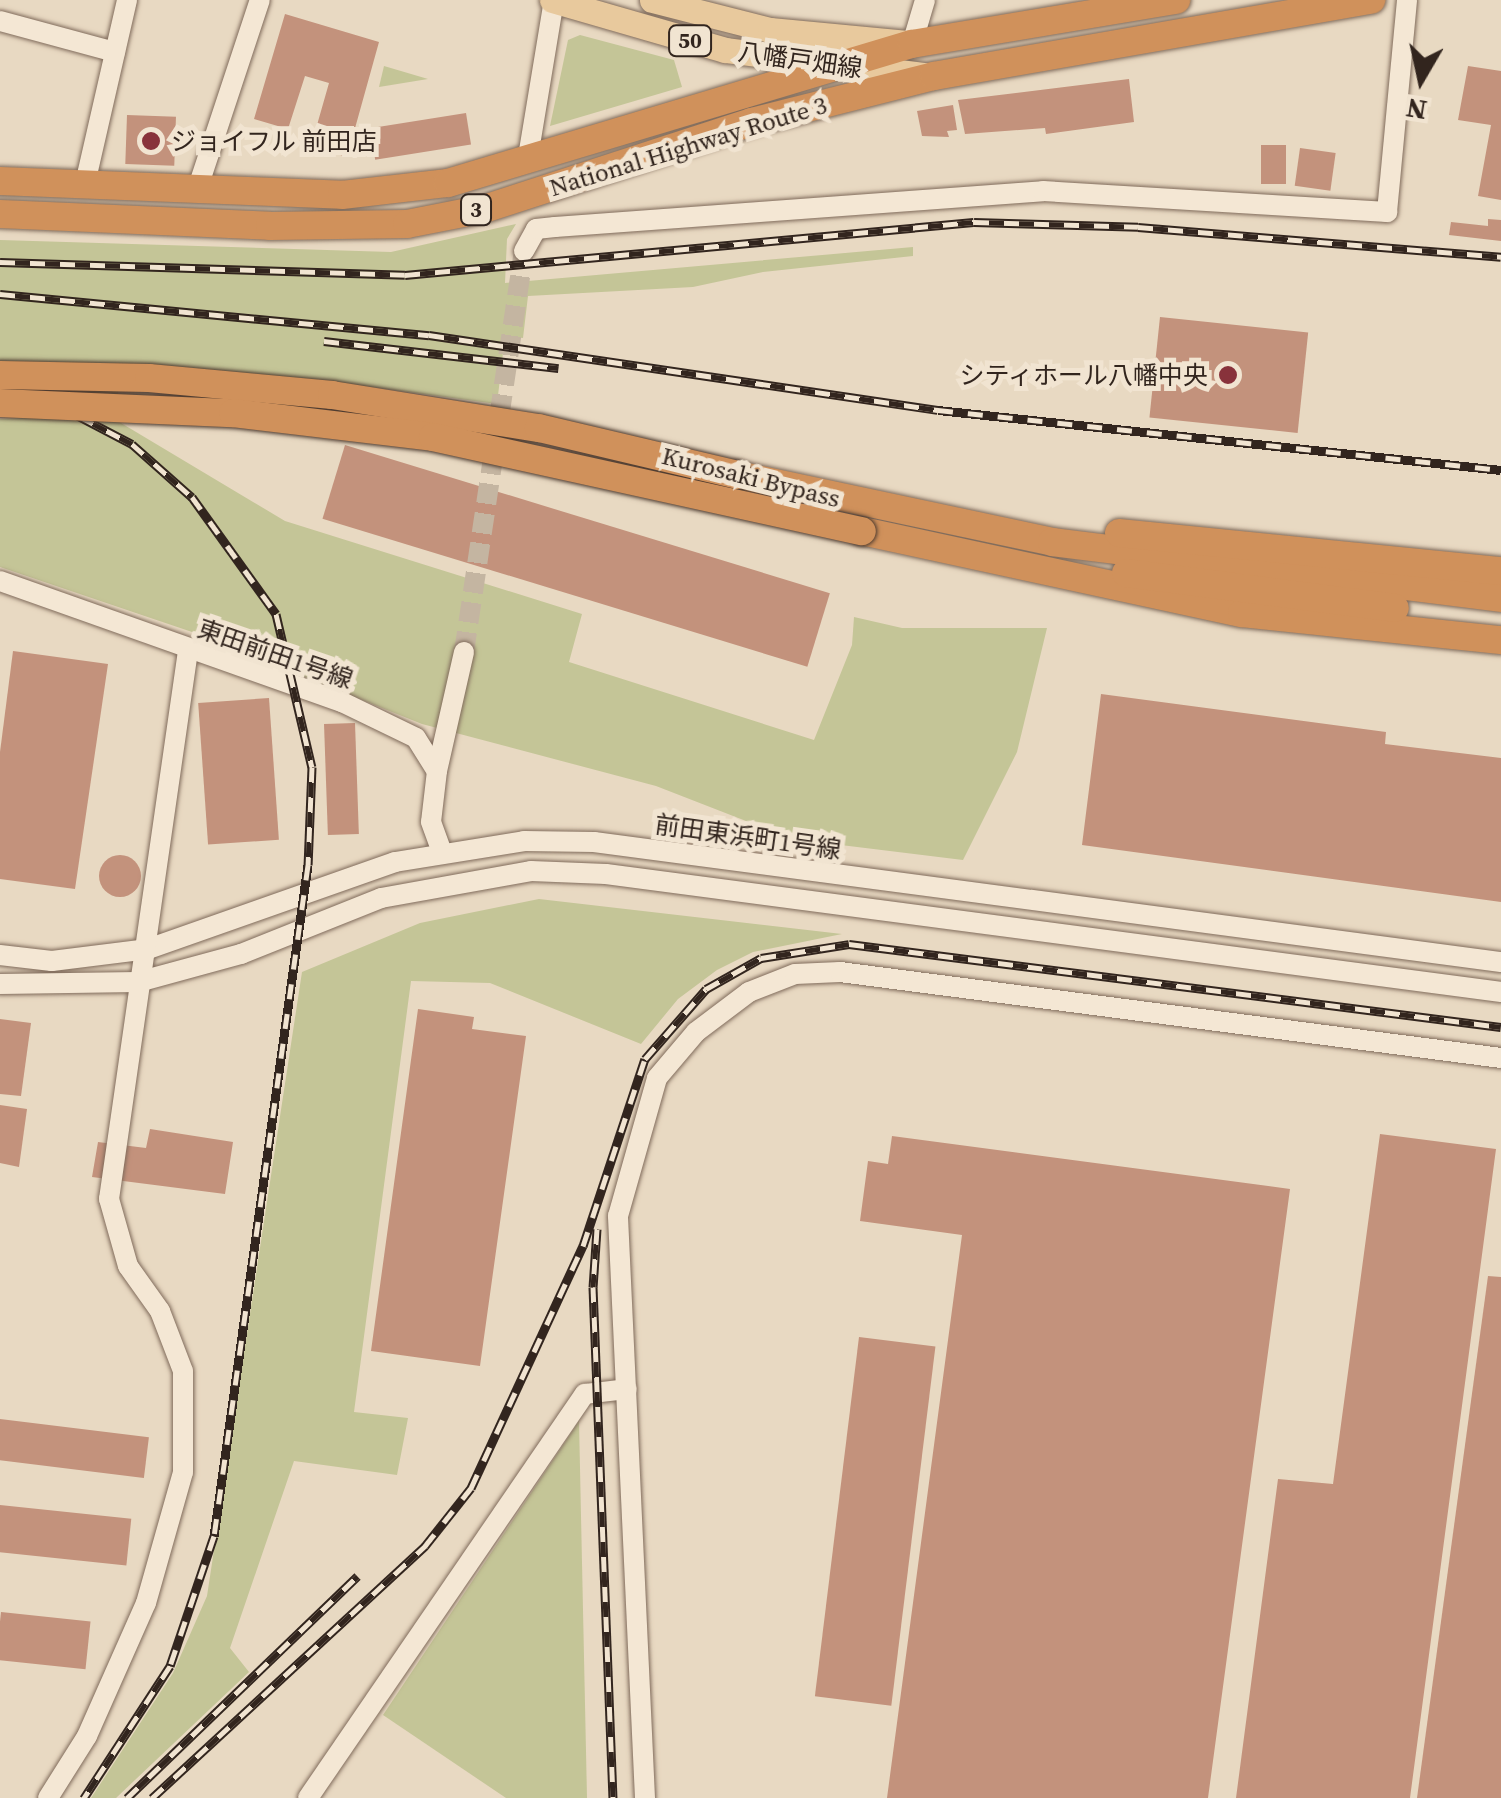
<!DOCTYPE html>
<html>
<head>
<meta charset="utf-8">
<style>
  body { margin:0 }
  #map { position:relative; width:1501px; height:1798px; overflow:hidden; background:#e8d9c2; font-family:"Source Serif 4","Noto Sans JP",serif }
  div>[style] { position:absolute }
  .green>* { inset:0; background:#c4c597 }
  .building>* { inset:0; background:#c3927c; transform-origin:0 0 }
  .round { border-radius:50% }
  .minor-tunnel>* { height:20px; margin-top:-10px; transform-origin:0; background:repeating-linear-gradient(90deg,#c4b5a1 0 20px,transparent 0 30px) }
  .roads { filter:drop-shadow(0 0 2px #806b5b) drop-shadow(0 0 2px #806b5b) }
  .minor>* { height:20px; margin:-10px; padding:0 10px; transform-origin:10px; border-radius:10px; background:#f4e7d4 }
  .major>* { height:25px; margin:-12.5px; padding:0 12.5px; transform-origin:12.5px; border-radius:12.5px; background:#e8c99d }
  .highway>* { height:28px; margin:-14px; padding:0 14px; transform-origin:14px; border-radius:14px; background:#d0915b }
  .rail>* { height:9px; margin-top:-4.5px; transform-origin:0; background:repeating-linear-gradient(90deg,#f1e4d1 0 15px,#32251e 0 30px); box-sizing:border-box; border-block:2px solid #32251e }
  .bridges { filter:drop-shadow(0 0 2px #4e3b2f) drop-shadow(0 0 2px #4e3b2f) }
  .highway-bridge>* { height:28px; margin:-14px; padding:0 14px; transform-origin:14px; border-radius:14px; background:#d0915b }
  .dots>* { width:28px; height:28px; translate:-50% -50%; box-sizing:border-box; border:5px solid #f1e4d1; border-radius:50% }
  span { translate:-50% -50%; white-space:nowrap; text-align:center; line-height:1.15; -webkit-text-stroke:10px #f1e4d1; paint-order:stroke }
  .shield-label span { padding:2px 8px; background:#f1e4d1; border:2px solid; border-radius:8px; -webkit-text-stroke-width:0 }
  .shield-label { font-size:22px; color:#32251e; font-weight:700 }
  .street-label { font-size:25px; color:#32251e }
  .poi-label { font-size:25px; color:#32251e }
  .left { translate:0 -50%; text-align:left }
  .right { translate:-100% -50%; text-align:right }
  .north { position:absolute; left:1371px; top:30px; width:100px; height:100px; -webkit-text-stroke:8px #f1e4d1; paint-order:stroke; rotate:189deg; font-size:28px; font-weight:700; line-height:40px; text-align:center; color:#32251e }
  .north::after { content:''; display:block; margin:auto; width:35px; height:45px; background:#32251e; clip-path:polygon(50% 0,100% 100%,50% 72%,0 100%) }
</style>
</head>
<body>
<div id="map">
  <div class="green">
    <div style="clip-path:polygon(580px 35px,674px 60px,682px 87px,550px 126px,568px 40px)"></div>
    <div style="clip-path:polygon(384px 66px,428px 79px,379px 87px)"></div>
    <div style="clip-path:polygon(516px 224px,507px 239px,505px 283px,913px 247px,913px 256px,763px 272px,693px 287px,528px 296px,523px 338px,505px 336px,497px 404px,327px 381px,120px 364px,116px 420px,285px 521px,582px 614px,569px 662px,814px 740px,852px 645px,854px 617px,902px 628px,1047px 628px,1017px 752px,963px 860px,792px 839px,656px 786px,422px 724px,192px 632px,0 567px,0 419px,48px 417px,0 374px,0 240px,391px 252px)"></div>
    <div style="clip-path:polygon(539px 899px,842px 934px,753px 952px,717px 970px,678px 999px,641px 1044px,490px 983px,411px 981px,354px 1412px,408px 1418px,397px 1475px,294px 1461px,230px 1648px,249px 1672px,116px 1798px,91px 1798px,173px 1673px,207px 1596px,302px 972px,420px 923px)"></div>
    <div style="clip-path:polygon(579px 1421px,587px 1798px,506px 1798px,383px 1715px)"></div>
  </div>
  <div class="building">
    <div style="clip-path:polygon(285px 14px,379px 42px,347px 157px,311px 146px,329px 83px,305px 76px,288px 129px,254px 119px)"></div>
    <div style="clip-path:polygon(1468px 66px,1501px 71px,1501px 200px,1478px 196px,1491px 125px,1458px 120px)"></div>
    <div style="clip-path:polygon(1129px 79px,1134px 122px,1046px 134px,1045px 128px,965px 134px,958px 100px)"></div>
    <div style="clip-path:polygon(953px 105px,957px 130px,947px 131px,949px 137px,922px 136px,917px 111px)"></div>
    <div style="left:466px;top:113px;width:32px;height:97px;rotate:81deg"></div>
    <div style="left:127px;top:115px;width:49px;height:49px;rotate:2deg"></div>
    <div style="left:1261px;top:145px;width:25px;height:39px"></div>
    <div style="left:1300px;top:148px;width:36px;height:38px;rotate:8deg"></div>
    <div style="clip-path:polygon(1488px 219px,1501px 220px,1501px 241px,1449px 235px,1451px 222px,1488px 226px)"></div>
    <div style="left:1160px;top:317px;width:149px;height:101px;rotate:6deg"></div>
    <div style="left:345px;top:445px;width:507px;height:77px;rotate:17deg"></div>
    <div style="clip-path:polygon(13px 651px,108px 664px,75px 889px,0 879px,0 752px)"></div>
    <div style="clip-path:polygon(1101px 694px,1386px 732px,1385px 744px,1501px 758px,1501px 902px,1082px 845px)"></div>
    <div style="left:269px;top:698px;width:142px;height:71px;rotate:86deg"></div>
    <div style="left:355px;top:723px;width:111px;height:31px;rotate:88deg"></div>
    <div class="round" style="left:99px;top:855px;width:42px;height:42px"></div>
    <div style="clip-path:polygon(418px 1009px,474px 1017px,472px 1029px,526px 1036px,480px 1366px,371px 1351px)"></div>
    <div style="clip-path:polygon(0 1019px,31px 1023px,21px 1096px,0 1094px)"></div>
    <div style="clip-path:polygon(0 1105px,27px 1109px,19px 1167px,0 1163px)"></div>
    <div style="clip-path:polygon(150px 1129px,233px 1142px,225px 1194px,92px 1177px,98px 1142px,146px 1148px)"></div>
    <div style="clip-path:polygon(1380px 1134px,1496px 1149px,1410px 1798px,1236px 1798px,1278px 1479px,1333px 1484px)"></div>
    <div style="clip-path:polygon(892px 1136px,1290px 1189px,1208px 1798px,887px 1798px,962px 1235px,860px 1221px,868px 1161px,888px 1164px)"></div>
    <div style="clip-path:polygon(1488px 1276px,1501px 1277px,1501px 1798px,1417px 1798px)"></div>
    <div style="left:859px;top:1337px;width:77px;height:362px;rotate:7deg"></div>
    <div style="left:0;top:1419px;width:150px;height:41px;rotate:7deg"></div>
    <div style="left:0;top:1505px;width:132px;height:47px;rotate:6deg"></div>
    <div style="left:1px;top:1612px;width:90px;height:48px;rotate:6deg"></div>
  </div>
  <div class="minor-tunnel">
    <div style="left:464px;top:652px;width:405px;rotate:-81.5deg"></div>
  </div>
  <div class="roads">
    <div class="minor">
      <div style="left:0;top:21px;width:119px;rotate:15.1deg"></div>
      <div style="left:912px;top:44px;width:46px;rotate:-73.5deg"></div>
      <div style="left:528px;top:157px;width:159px;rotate:-80.6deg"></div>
      <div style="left:84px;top:188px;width:193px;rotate:-77.1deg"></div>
      <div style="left:197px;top:190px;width:200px;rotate:-71.7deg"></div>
      <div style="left:524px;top:251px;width:25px;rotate:-61deg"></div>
      <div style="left:536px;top:229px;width:19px;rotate:-6deg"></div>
      <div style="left:555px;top:227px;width:489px;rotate:-4.2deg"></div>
      <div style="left:1043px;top:191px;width:345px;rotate:3.5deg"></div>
      <div style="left:1387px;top:212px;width:213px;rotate:-84.6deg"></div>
      <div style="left:0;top:581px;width:363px;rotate:19.5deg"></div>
      <div style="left:342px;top:702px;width:82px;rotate:25.9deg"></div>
      <div style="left:416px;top:738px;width:39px;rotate:58deg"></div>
      <div style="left:437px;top:771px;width:51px;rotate:96.7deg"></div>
      <div style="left:431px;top:822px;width:32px;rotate:70deg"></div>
      <div style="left:437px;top:771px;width:122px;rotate:-77.2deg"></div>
      <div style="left:0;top:955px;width:52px;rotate:6.6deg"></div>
      <div style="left:52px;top:961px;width:97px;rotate:-7.1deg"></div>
      <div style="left:148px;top:949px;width:262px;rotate:-19.4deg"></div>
      <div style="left:395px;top:862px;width:131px;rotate:-9.2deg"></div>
      <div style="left:524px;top:841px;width:70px;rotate:0.8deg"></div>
      <div style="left:594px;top:842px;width:915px;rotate:7.54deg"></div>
      <div style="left:0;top:984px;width:138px;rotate:-0.8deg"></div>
      <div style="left:138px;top:982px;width:107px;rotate:-15.2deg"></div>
      <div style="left:241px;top:954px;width:151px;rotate:-21.8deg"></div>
      <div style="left:381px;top:898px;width:152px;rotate:-10.2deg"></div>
      <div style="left:531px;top:871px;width:75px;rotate:2.3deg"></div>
      <div style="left:606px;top:874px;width:903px;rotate:7.51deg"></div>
      <div style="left:48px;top:1798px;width:73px;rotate:-57.8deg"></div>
      <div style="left:87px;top:1736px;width:145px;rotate:-66.1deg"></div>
      <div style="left:146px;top:1603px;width:136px;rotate:-74.2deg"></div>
      <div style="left:183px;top:1472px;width:101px;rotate:-90deg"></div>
      <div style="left:183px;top:1371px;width:64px;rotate:-111deg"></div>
      <div style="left:160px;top:1311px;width:55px;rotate:-125.4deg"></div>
      <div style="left:128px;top:1266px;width:70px;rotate:-105.8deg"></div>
      <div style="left:109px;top:1199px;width:554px;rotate:-81.8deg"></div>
      <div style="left:308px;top:1798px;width:490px;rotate:-55.6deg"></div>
      <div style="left:585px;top:1394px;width:42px;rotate:-6.8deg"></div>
      <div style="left:645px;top:1798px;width:583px;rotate:-92.66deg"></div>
      <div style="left:618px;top:1216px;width:143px;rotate:-74.2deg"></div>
      <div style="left:657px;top:1078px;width:60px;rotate:-49.7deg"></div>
      <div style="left:696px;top:1032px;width:66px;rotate:-37deg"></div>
      <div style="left:749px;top:992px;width:49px;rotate:-21.4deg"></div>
      <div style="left:795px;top:974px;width:45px;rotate:-2.5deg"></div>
      <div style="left:840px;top:972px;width:667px;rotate:7.41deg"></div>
    </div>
    <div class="major">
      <div style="left:552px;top:0;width:180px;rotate:16.1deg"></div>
      <div style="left:725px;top:50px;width:201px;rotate:7.2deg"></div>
      <div style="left:652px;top:0;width:122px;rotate:14.3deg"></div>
      <div style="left:770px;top:30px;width:138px;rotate:5.4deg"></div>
    </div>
    <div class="highway">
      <div style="left:0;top:181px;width:342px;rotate:2.3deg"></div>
      <div style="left:342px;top:195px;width:107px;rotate:-6.5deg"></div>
      <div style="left:448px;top:183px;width:484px;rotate:-16.7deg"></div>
      <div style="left:912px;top:44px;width:268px;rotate:-9.5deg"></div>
      <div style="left:0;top:214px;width:270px;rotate:2.5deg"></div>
      <div style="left:270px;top:226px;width:137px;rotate:-0.8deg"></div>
      <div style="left:407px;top:224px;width:78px;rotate:-11deg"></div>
      <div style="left:484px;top:209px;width:282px;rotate:-18deg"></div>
      <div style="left:752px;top:122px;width:188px;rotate:-14.2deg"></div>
      <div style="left:934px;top:76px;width:444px;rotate:-9.9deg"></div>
      <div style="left:738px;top:475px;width:321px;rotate:12deg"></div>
      <div style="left:1052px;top:542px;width:452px;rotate:7.1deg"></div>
      <div style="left:862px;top:531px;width:389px;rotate:12.2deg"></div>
      <div style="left:1242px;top:613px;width:260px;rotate:6deg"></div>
      <div style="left:1119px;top:533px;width:384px;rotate:5.7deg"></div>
      <div style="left:1126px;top:573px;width:271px;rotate:7.4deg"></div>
    </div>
  </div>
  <div class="rail">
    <div style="left:0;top:262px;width:405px;rotate:1.8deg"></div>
    <div style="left:405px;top:275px;width:571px;rotate:-5.32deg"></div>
    <div style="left:974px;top:222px;width:164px;rotate:1.7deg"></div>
    <div style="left:1138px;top:227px;width:364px;rotate:4.7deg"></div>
    <div style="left:0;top:294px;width:431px;rotate:5.5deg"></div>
    <div style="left:429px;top:335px;width:514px;rotate:8.38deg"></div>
    <div style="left:938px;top:410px;width:566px;rotate:6.08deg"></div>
    <div style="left:324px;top:341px;width:236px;rotate:6.6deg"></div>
    <div style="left:0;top:375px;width:149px;rotate:27.6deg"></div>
    <div style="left:132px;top:444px;width:80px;rotate:41.5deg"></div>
    <div style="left:192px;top:497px;width:144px;rotate:54.3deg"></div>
    <div style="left:276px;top:614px;width:157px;rotate:76.8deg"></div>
    <div style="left:312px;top:767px;width:98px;rotate:92.3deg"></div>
    <div style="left:308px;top:865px;width:678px;rotate:97.97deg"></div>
    <div style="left:214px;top:1536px;width:137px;rotate:108.7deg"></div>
    <div style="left:170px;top:1666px;width:158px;rotate:123.1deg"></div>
    <div style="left:597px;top:1229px;width:58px;rotate:93.9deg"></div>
    <div style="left:593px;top:1287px;width:511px;rotate:87.76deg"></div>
    <div style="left:127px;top:1798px;width:320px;rotate:-43.9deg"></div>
    <div style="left:152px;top:1798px;width:372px;rotate:-42.7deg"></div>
    <div style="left:425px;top:1546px;width:74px;rotate:-51.6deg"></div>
    <div style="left:471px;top:1488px;width:267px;rotate:-65.2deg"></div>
    <div style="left:583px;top:1246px;width:197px;rotate:-71.7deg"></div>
    <div style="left:645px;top:1059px;width:93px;rotate:-48.9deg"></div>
    <div style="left:706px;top:989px;width:63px;rotate:-29.4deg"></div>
    <div style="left:761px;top:958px;width:89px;rotate:-9deg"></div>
    <div style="left:849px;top:944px;width:657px;rotate:7.25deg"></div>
  </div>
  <div class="bridges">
    <div class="highway-bridge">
      <div style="left:0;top:375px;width:149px;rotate:1.2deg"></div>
      <div style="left:149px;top:378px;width:184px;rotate:5.3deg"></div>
      <div style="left:332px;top:395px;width:210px;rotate:9.1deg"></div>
      <div style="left:539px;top:428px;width:204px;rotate:13.3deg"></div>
      <div style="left:0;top:403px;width:233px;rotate:2.5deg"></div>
      <div style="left:233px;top:413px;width:201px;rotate:6.8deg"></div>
      <div style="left:433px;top:437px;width:439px;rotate:12.4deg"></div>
    </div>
  </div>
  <div class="dots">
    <div style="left:151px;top:141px;background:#88323b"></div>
    <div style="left:1228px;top:375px;background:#88323b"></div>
  </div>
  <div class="shield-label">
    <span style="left:690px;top:41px">50</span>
    <span style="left:476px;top:210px">3</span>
  </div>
  <div class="street-label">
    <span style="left:800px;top:60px;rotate:8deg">八幡戸畑線</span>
    <span style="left:688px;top:146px;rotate:-17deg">National Highway Route 3</span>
    <span style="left:751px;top:477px;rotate:14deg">Kurosaki Bypass</span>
    <span style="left:275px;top:654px;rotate:19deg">東田前田1号線</span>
    <span style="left:748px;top:837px;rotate:8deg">前田東浜町1号線</span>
  </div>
  <div class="poi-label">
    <span class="left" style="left:171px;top:141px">ジョイフル 前田店</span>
    <span class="right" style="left:1208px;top:375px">シティホール八幡中央</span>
  </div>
  <div class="north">N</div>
</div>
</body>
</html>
